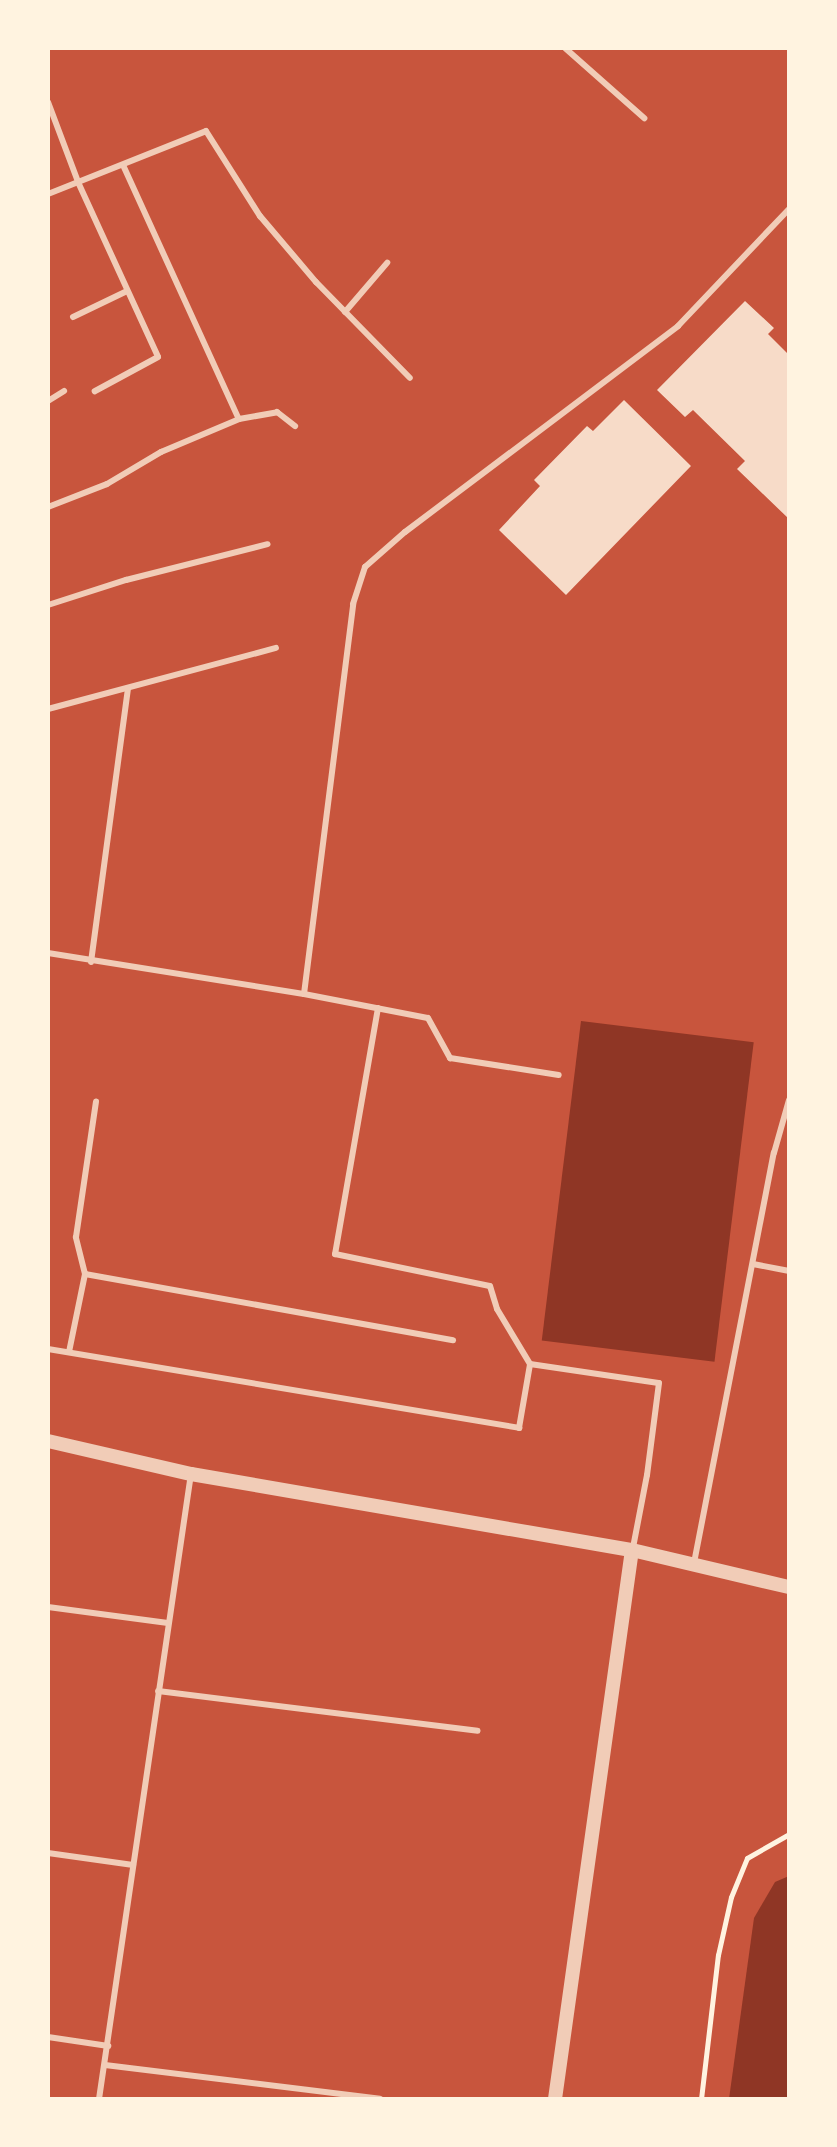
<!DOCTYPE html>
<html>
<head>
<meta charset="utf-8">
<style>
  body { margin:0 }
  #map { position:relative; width:837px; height:2147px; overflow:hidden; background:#c8553d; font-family:"DM Sans",sans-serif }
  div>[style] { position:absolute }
  .water>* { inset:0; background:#8f3625; transform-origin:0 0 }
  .building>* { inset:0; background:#f7dbc8 }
  .path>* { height:5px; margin:-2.5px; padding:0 2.5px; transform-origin:2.5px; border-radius:2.5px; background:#fff3e0 }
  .service>* { height:6px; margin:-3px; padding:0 3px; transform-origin:3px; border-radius:3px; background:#f1ccb7 }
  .tertiary>* { height:14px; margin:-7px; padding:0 7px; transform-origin:7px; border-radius:7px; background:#f1ccb7 }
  span { translate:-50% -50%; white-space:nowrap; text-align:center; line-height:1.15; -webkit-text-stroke:6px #fff3e0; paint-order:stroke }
  .frame { position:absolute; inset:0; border:50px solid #fff3e0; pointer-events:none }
</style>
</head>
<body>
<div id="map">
  <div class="water">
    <div style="left:581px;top:1021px;width:174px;height:322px;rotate:7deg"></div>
    <div style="clip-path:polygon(789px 1876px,789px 2099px,729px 2099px,754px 1918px,775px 1882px)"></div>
  </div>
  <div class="building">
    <div style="clip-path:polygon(745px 301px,774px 328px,768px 334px,789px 355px,789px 519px,737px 469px,745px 461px,693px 410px,685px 417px,657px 390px)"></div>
    <div style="clip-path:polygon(624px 400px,691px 466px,566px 595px,499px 530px,540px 486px,534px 480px,587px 426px,593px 431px)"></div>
  </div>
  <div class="path">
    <div style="left:701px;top:2099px;width:145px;rotate:-83.3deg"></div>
    <div style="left:718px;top:1955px;width:59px;rotate:-77.4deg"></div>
    <div style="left:731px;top:1897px;width:42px;rotate:-67.7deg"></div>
    <div style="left:747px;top:1858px;width:48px;rotate:-29.7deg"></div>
  </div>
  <div class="service">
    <div style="left:565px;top:48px;width:106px;rotate:41.5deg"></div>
    <div style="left:48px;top:102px;width:85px;rotate:69.4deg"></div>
    <div style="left:78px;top:182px;width:192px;rotate:65.4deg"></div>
    <div style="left:158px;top:357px;width:72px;rotate:151.6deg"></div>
    <div style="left:123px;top:165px;width:279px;rotate:65.5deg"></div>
    <div style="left:48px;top:194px;width:170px;rotate:-21.7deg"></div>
    <div style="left:206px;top:131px;width:101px;rotate:57.6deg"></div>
    <div style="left:260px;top:216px;width:87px;rotate:49.7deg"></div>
    <div style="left:316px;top:282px;width:134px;rotate:45.6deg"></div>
    <div style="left:345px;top:312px;width:65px;rotate:-49.4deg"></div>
    <div style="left:73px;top:317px;width:60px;rotate:-25.7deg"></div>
    <div style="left:48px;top:401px;width:19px;rotate:-32deg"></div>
    <div style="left:48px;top:507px;width:63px;rotate:-21.3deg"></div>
    <div style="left:107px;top:484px;width:63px;rotate:-30.7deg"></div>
    <div style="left:161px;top:452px;width:85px;rotate:-22.9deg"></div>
    <div style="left:239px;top:419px;width:39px;rotate:-10deg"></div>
    <div style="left:277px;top:412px;width:23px;rotate:38deg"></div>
    <div style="left:48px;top:605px;width:82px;rotate:-17.8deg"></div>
    <div style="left:126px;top:580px;width:146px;rotate:-14.2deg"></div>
    <div style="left:48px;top:709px;width:236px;rotate:-15deg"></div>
    <div style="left:48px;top:953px;width:259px;rotate:9.1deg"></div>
    <div style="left:304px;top:994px;width:393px;rotate:-82.8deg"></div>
    <div style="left:353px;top:604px;width:39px;rotate:-72deg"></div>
    <div style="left:365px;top:567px;width:53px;rotate:-41.2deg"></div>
    <div style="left:405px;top:532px;width:342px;rotate:-37deg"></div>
    <div style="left:678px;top:326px;width:161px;rotate:-46.5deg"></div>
    <div style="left:91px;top:962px;width:275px;rotate:-82.3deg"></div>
    <div style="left:304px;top:994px;width:126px;rotate:11deg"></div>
    <div style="left:428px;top:1018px;width:46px;rotate:61.2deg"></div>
    <div style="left:450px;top:1058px;width:110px;rotate:8.9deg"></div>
    <div style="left:378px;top:1008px;width:250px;rotate:99.9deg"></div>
    <div style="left:335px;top:1254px;width:158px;rotate:11.7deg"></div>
    <div style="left:490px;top:1286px;width:24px;rotate:73deg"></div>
    <div style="left:497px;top:1309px;width:64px;rotate:59deg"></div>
    <div style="left:753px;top:1264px;width:37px;rotate:11deg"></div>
    <div style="left:85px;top:1274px;width:38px;rotate:-104deg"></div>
    <div style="left:76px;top:1237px;width:137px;rotate:-81.6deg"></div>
    <div style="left:48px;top:1349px;width:478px;rotate:9.5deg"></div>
    <div style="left:519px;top:1428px;width:65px;rotate:-80.2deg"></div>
    <div style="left:530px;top:1364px;width:130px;rotate:8.4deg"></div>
    <div style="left:659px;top:1383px;width:93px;rotate:97.4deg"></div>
    <div style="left:647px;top:1475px;width:74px;rotate:100.9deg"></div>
    <div style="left:69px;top:1352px;width:80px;rotate:-78.4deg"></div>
    <div style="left:85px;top:1274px;width:374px;rotate:10.2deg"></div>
    <div style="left:694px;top:1563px;width:418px;rotate:-79deg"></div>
    <div style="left:774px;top:1153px;width:55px;rotate:-74.2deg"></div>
    <div style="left:48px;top:1607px;width:121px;rotate:7.6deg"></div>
    <div style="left:158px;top:1691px;width:322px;rotate:7.1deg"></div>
    <div style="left:48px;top:1853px;width:86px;rotate:8deg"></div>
    <div style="left:48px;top:2037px;width:61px;rotate:8.5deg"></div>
    <div style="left:105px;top:2065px;width:277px;rotate:7deg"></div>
    <div style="left:99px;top:2099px;width:632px;rotate:-81.63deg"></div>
  </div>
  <div class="tertiary">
    <div style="left:48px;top:1441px;width:147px;rotate:13deg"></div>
    <div style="left:191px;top:1474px;width:448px;rotate:9.8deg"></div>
    <div style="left:632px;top:1550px;width:161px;rotate:13.3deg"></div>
    <div style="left:555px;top:2099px;width:554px;rotate:-82.02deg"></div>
  </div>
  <div class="frame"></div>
</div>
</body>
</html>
